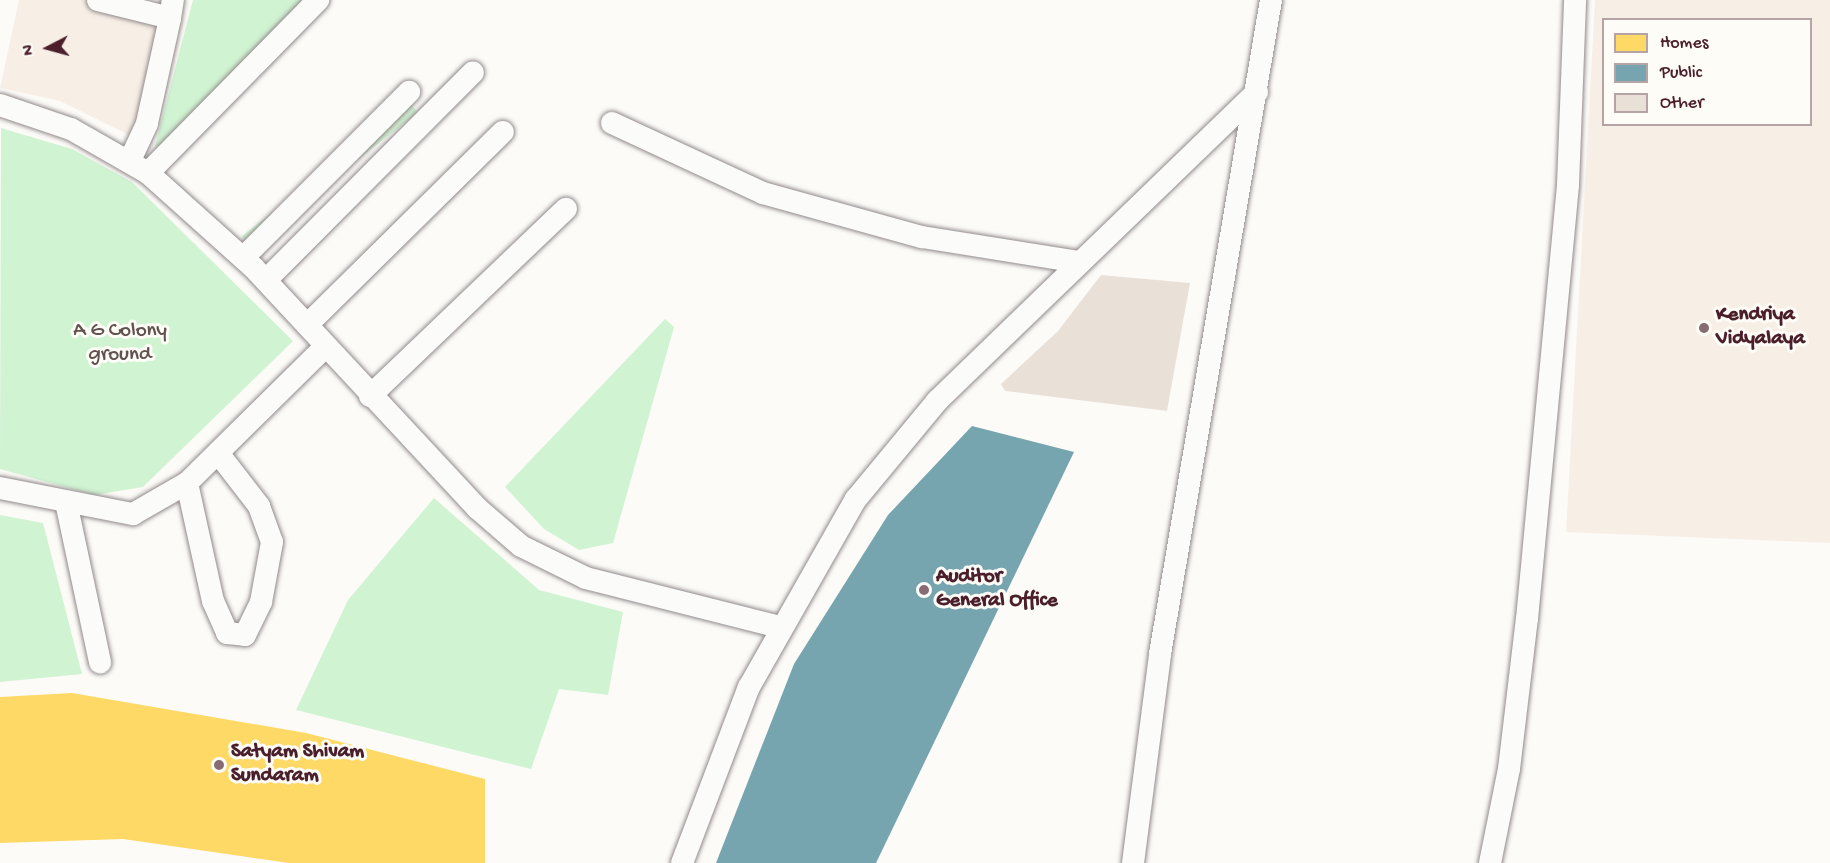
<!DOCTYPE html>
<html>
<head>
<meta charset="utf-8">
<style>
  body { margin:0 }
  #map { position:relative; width:1830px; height:863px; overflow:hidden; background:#fcfbf8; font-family:"Gochi Hand",sans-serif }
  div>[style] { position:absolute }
  .built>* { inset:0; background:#f7efe6 }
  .green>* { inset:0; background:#d0f3d2; transform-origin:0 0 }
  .homes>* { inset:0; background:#ffd966 }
  .public>* { inset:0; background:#76a5af }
  .building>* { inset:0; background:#e9e1d8 }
  .roads { filter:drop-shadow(0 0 2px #928a8b) drop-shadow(0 0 2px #928a8b) }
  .minor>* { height:22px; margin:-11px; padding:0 11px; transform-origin:11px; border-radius:11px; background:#fbfbf9 }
  .dots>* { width:16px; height:16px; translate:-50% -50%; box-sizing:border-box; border:3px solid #fdfcf7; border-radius:50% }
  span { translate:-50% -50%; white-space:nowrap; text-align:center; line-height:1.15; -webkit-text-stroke:6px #fdfcf7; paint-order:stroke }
  .poi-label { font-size:21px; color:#4a1f2b; font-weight:700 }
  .left { translate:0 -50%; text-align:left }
  .park-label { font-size:21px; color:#62524d }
  .legend { position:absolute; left:1602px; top:18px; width:210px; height:108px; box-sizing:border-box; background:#fdfcf7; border:2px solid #b5a4a5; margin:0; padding:8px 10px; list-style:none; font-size:18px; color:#4a1f2b }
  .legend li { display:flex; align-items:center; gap:12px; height:30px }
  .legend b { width:30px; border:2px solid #b5a4a5 }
  .north { position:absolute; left:18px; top:18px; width:60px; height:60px; -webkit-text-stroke:4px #fdfcf7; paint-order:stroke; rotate:264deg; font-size:16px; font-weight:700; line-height:24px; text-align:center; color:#4a1f2b }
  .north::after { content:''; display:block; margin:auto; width:21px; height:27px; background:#4a1f2b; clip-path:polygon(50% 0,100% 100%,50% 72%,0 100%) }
</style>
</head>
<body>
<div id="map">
  <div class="built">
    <div style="clip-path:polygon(19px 0,85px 0,165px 20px,137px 139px,60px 101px,0 88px)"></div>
    <div style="clip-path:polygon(evenodd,1595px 0,1830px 0,1830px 543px,1566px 532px,1595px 0,1604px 20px,1810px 20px,1810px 124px,1604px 124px,1604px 20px)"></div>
  </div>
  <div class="green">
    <div style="clip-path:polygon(193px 0,304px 0,167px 145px,155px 146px)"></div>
    <div style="left:411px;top:104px;width:11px;height:215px;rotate:52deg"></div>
    <div style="clip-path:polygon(1px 128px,72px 149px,132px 182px,293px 341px,143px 487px,94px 495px,0 469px)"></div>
    <div style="clip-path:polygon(665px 319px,674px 327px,613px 543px,579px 550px,544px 529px,505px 487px)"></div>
    <div style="clip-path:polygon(434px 498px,539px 590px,623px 612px,608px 695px,559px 689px,531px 769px,296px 710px,348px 600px)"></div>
    <div style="clip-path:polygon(0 515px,43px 523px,82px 674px,0 682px)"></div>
  </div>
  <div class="homes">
    <div style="clip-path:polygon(72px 693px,306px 733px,485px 779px,485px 863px,289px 863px,123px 839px,0 843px,0 697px)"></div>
  </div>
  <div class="public">
    <div style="clip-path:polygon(972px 426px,1074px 452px,876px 863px,716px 863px,794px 664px,888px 515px)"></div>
  </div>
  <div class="building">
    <div style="clip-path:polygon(1101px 275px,1190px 283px,1167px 411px,1005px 391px,1001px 384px,1058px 331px)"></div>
  </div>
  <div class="roads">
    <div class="minor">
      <div style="left:98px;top:0;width:74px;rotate:14deg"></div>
      <div style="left:170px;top:18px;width:18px;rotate:-81deg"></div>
      <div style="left:0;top:105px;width:75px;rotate:18.7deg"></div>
      <div style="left:71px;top:129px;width:89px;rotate:29.7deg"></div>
      <div style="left:148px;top:173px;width:142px;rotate:41.9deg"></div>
      <div style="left:254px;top:268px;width:328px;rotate:47.1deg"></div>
      <div style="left:477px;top:508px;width:58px;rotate:40.8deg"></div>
      <div style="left:521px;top:546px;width:72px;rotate:26.2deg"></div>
      <div style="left:586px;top:578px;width:200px;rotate:14.2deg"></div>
      <div style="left:612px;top:123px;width:166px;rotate:24.9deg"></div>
      <div style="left:763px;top:193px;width:165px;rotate:15.5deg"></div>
      <div style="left:922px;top:237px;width:158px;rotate:9.1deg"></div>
      <div style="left:131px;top:158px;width:38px;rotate:-65deg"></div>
      <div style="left:147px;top:123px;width:107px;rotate:-77.6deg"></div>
      <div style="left:148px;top:173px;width:243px;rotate:-45.5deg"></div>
      <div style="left:243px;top:258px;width:235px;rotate:-45deg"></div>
      <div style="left:266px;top:280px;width:293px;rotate:-45.1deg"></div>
      <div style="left:307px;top:325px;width:275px;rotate:-44.6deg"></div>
      <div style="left:370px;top:396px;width:271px;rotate:-43.7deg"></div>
      <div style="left:187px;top:483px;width:121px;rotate:77.6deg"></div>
      <div style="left:213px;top:601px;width:35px;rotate:66deg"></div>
      <div style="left:227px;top:633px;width:18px;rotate:6deg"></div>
      <div style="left:245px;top:635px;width:37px;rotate:-64deg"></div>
      <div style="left:261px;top:602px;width:61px;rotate:-79.6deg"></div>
      <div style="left:272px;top:542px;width:38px;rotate:-110deg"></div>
      <div style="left:259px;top:506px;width:67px;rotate:-127.7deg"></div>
      <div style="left:0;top:488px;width:136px;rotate:11.1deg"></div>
      <div style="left:133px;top:514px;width:62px;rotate:-29.9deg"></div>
      <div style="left:187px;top:483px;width:195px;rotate:-44.6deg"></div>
      <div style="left:66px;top:502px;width:164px;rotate:78deg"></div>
      <div style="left:682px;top:863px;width:188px;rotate:-69.2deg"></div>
      <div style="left:749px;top:687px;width:216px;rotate:-60.4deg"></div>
      <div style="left:856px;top:499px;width:127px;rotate:-50.4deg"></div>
      <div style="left:937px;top:401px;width:445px;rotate:-44deg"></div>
      <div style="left:1133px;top:863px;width:211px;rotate:-82.6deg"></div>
      <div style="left:1160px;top:654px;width:663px;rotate:-80.37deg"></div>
      <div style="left:1490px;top:863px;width:96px;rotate:-78.6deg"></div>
      <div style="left:1509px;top:769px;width:151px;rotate:-83.2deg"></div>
      <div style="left:1527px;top:619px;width:436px;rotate:-84.6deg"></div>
      <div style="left:1568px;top:185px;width:185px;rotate:-87.8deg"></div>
    </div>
  </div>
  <div class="dots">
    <div style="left:1704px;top:328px;background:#886c73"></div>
    <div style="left:924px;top:590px;background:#886c73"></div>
    <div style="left:219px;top:765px;background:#886c73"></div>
  </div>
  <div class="poi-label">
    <span class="left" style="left:1716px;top:328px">Kendriya<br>Vidyalaya</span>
    <span class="left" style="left:936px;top:590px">Auditor<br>General Office</span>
    <span class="left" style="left:231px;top:765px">Satyam Shivam<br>Sundaram</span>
  </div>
  <div class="park-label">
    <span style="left:120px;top:344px">A G Colony<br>ground</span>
  </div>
  <ul class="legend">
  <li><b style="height:16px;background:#ffd966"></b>Homes</li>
  <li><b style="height:16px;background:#76a5af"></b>Public</li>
  <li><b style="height:16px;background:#e9e1d8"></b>Other</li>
  </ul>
  <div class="north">N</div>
</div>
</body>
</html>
